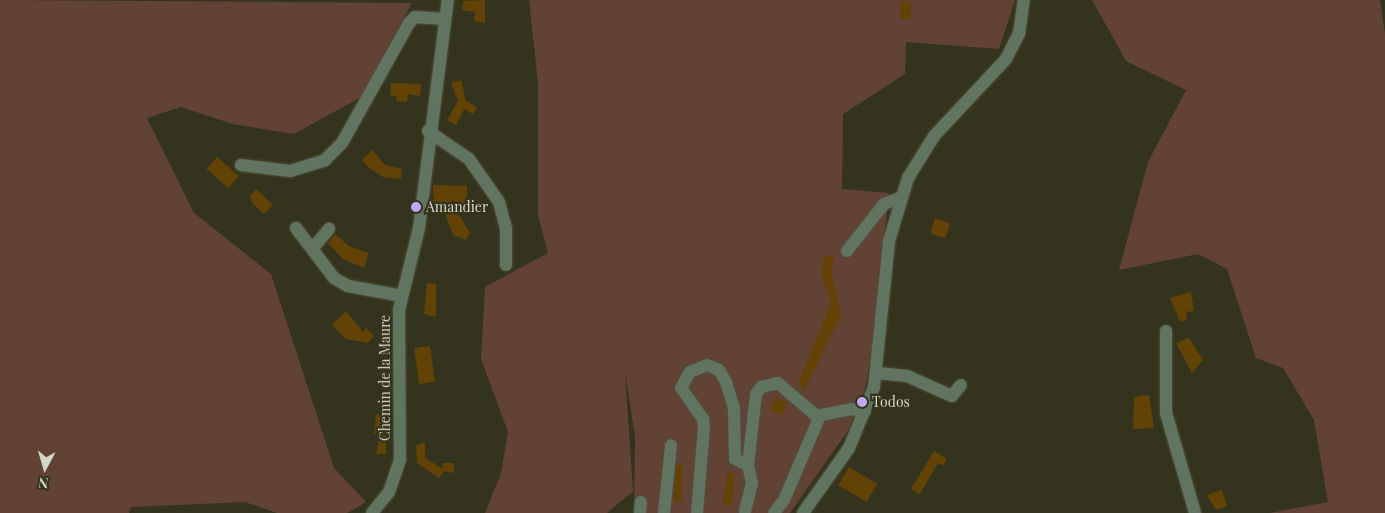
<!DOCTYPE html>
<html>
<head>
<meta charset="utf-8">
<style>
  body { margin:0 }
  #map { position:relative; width:1385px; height:513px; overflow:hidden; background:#34341e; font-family:"Playfair Display",serif }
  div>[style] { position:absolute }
  .green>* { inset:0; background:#634236 }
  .building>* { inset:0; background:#634205; transform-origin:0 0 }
  .roads { filter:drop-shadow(0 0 1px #51513d) drop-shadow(0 0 1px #51513d) }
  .minor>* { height:12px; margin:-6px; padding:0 6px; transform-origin:6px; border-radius:6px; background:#617460 }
  .dots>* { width:14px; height:14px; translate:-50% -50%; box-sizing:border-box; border:2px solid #34341e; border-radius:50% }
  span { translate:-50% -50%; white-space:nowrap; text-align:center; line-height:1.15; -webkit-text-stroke:4.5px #34341e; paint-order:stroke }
  .poi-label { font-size:14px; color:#d5d6c8 }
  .left { translate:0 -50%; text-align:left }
  .street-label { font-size:14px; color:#d5d6c8 }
  .north { position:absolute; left:20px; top:443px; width:50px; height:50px; -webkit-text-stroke:4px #34341e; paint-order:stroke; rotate:186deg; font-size:14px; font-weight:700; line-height:20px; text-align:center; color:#d5d6c8 }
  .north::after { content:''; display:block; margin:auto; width:18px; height:22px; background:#d5d6c8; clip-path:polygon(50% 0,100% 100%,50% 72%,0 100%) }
</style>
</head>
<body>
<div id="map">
  <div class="green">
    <div style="clip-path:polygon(0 0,412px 3px,361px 97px,294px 134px,233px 124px,181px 107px,147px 118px,194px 213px,271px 274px,334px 468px,366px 502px,347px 513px,277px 513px,245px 502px,131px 507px,129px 513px,0 513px)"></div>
    <div style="clip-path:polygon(529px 0,1015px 0,999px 49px,906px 42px,905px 74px,843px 114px,842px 189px,889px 193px,871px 355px,866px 385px,849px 429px,790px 513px,634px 513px,635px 436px,625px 373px,633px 491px,607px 513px,485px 513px,501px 473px,508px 432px,481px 359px,485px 287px,548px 253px,538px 215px,538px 83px)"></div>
    <div style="clip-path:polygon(1092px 0,1380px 0,1385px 34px,1385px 513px,1270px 513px,1328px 502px,1314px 420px,1283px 368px,1256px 358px,1227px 269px,1198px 254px,1119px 270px,1148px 162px,1186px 90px,1126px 61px)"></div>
  </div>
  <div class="building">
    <div style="clip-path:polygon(485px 0,485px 23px,474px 21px,475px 12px,462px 10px,463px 1px)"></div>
    <div style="left:900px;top:2px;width:11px;height:17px"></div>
    <div style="clip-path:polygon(461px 80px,466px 101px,477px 107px,473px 114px,464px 109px,456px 125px,447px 120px,458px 101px,451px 83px)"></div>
    <div style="clip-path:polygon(391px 83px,421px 84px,420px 96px,408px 94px,407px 102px,396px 101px,397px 96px,390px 95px)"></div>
    <div style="clip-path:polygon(372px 150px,385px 165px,402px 169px,401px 179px,383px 177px,367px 166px,362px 160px)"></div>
    <div style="left:217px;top:157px;width:29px;height:16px;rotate:41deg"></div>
    <div style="clip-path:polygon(433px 185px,467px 186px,467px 213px,458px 213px,470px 233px,465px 240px,453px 235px,443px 208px,433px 207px)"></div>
    <div style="clip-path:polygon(256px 189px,273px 205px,264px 214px,252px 203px,250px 196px)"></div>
    <div style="left:935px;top:218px;width:16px;height:16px;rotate:18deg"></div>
    <div style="clip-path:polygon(335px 234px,349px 246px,369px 253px,364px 268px,343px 259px,328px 243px)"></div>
    <div style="clip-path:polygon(825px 255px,834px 257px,831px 270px,841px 315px,803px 393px,799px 380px,831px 303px,821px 272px)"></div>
    <div style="clip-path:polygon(427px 283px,436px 284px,436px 317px,424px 314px)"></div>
    <div style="clip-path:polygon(1191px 292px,1194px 311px,1186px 312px,1187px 320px,1180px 322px,1170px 298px)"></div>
    <div style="clip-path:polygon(346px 311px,363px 332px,366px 328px,374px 336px,368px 343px,346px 339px,332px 325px)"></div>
    <div style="clip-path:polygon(1189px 338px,1203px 360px,1192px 373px,1176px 343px)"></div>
    <div style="left:430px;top:346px;width:36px;height:16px;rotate:82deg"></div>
    <div style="clip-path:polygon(1149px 395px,1154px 428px,1133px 429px,1134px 397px)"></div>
    <div style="left:776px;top:397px;width:13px;height:14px;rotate:27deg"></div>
    <div style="clip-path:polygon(376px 414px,386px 415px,386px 454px,376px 454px,380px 434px,374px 434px)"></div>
    <div style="clip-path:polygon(425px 442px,425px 458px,443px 469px,443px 463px,454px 463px,454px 473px,444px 471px,439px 478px,417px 463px,416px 446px)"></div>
    <div style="clip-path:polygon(934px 451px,947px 459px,943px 466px,938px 463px,920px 494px,911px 489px)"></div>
    <div style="clip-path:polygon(677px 464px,683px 464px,681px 502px,673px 501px)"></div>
    <div style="left:849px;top:467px;width:33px;height:21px;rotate:31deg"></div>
    <div style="left:727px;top:473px;width:8px;height:32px;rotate:7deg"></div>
    <div style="clip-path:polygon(1222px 490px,1227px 506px,1216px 510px,1207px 495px)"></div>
  </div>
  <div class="roads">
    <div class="minor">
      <div style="left:428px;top:131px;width:50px;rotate:34.3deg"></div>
      <div style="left:469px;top:159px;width:52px;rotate:55.1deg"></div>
      <div style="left:499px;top:202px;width:28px;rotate:75deg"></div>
      <div style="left:506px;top:229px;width:36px;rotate:90deg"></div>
      <div style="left:241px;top:165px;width:49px;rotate:7deg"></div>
      <div style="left:290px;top:171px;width:37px;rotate:-17deg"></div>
      <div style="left:325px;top:160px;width:24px;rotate:-45deg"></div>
      <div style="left:342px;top:143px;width:137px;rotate:-60.8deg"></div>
      <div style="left:409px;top:23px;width:8px;rotate:-45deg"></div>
      <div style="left:415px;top:17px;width:30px;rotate:4deg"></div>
      <div style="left:296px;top:228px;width:63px;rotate:52.8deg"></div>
      <div style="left:334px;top:278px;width:16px;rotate:30deg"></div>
      <div style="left:348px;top:286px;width:55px;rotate:10.5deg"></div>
      <div style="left:313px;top:248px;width:25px;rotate:-50deg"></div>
      <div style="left:847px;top:251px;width:60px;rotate:-51.8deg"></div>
      <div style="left:884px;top:204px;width:17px;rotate:-21deg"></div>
      <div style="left:1166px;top:331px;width:82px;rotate:90deg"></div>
      <div style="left:1166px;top:413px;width:104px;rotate:73.8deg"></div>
      <div style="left:878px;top:373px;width:29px;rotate:6deg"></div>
      <div style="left:907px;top:376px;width:49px;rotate:24deg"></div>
      <div style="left:952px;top:396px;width:14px;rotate:-51deg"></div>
      <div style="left:816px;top:416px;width:36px;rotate:-11deg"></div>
      <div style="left:851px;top:409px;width:14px;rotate:12deg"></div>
      <div style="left:745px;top:511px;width:29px;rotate:-76deg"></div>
      <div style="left:752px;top:483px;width:17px;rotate:-103deg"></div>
      <div style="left:748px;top:466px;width:72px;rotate:-83.7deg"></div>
      <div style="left:756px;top:394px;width:9px;rotate:-54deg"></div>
      <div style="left:761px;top:387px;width:17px;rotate:-13deg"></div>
      <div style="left:778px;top:383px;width:54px;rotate:40.5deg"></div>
      <div style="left:819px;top:418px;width:89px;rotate:113.1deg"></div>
      <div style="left:784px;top:500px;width:16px;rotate:128deg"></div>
      <div style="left:372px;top:513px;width:27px;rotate:-51deg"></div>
      <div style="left:389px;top:492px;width:34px;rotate:-71deg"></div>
      <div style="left:400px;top:460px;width:150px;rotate:-90.4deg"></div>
      <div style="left:399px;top:310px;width:84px;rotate:-76.3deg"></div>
      <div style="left:419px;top:228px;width:230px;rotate:-82.8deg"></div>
      <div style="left:640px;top:513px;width:11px;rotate:-85deg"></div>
      <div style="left:664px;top:513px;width:68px;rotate:-84.1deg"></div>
      <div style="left:697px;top:513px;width:85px;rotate:-85.3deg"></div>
      <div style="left:704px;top:428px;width:9px;rotate:-96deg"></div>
      <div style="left:703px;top:419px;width:38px;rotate:-125deg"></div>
      <div style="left:681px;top:388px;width:18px;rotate:-61deg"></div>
      <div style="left:690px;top:372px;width:18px;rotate:-22deg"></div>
      <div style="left:707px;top:365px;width:13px;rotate:23deg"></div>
      <div style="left:719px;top:370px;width:14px;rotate:60deg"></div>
      <div style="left:726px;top:382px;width:28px;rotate:73deg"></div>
      <div style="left:734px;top:409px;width:50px;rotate:88.9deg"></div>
      <div style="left:735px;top:459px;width:15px;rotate:28deg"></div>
      <div style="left:803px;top:513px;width:80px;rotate:-54.7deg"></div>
      <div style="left:849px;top:448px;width:66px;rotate:-67.7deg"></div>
      <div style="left:874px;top:387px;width:147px;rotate:-84.1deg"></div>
      <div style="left:889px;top:241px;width:66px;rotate:-73.2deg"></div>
      <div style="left:908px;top:178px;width:49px;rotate:-58.2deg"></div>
      <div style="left:934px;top:136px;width:105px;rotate:-46.9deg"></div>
      <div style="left:1006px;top:59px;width:28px;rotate:-63deg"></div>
      <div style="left:1019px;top:34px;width:34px;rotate:-82deg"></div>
    </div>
  </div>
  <div class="dots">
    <div style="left:416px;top:207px;background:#c2a8f3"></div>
    <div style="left:862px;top:402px;background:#c2a8f3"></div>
  </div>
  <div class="poi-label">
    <span class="left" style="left:426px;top:207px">Amandier</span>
    <span class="left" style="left:872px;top:402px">Todos</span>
  </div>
  <div class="street-label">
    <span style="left:385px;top:378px;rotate:-90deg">Chemin de la Maure</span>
  </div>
  <div class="north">N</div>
</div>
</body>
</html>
